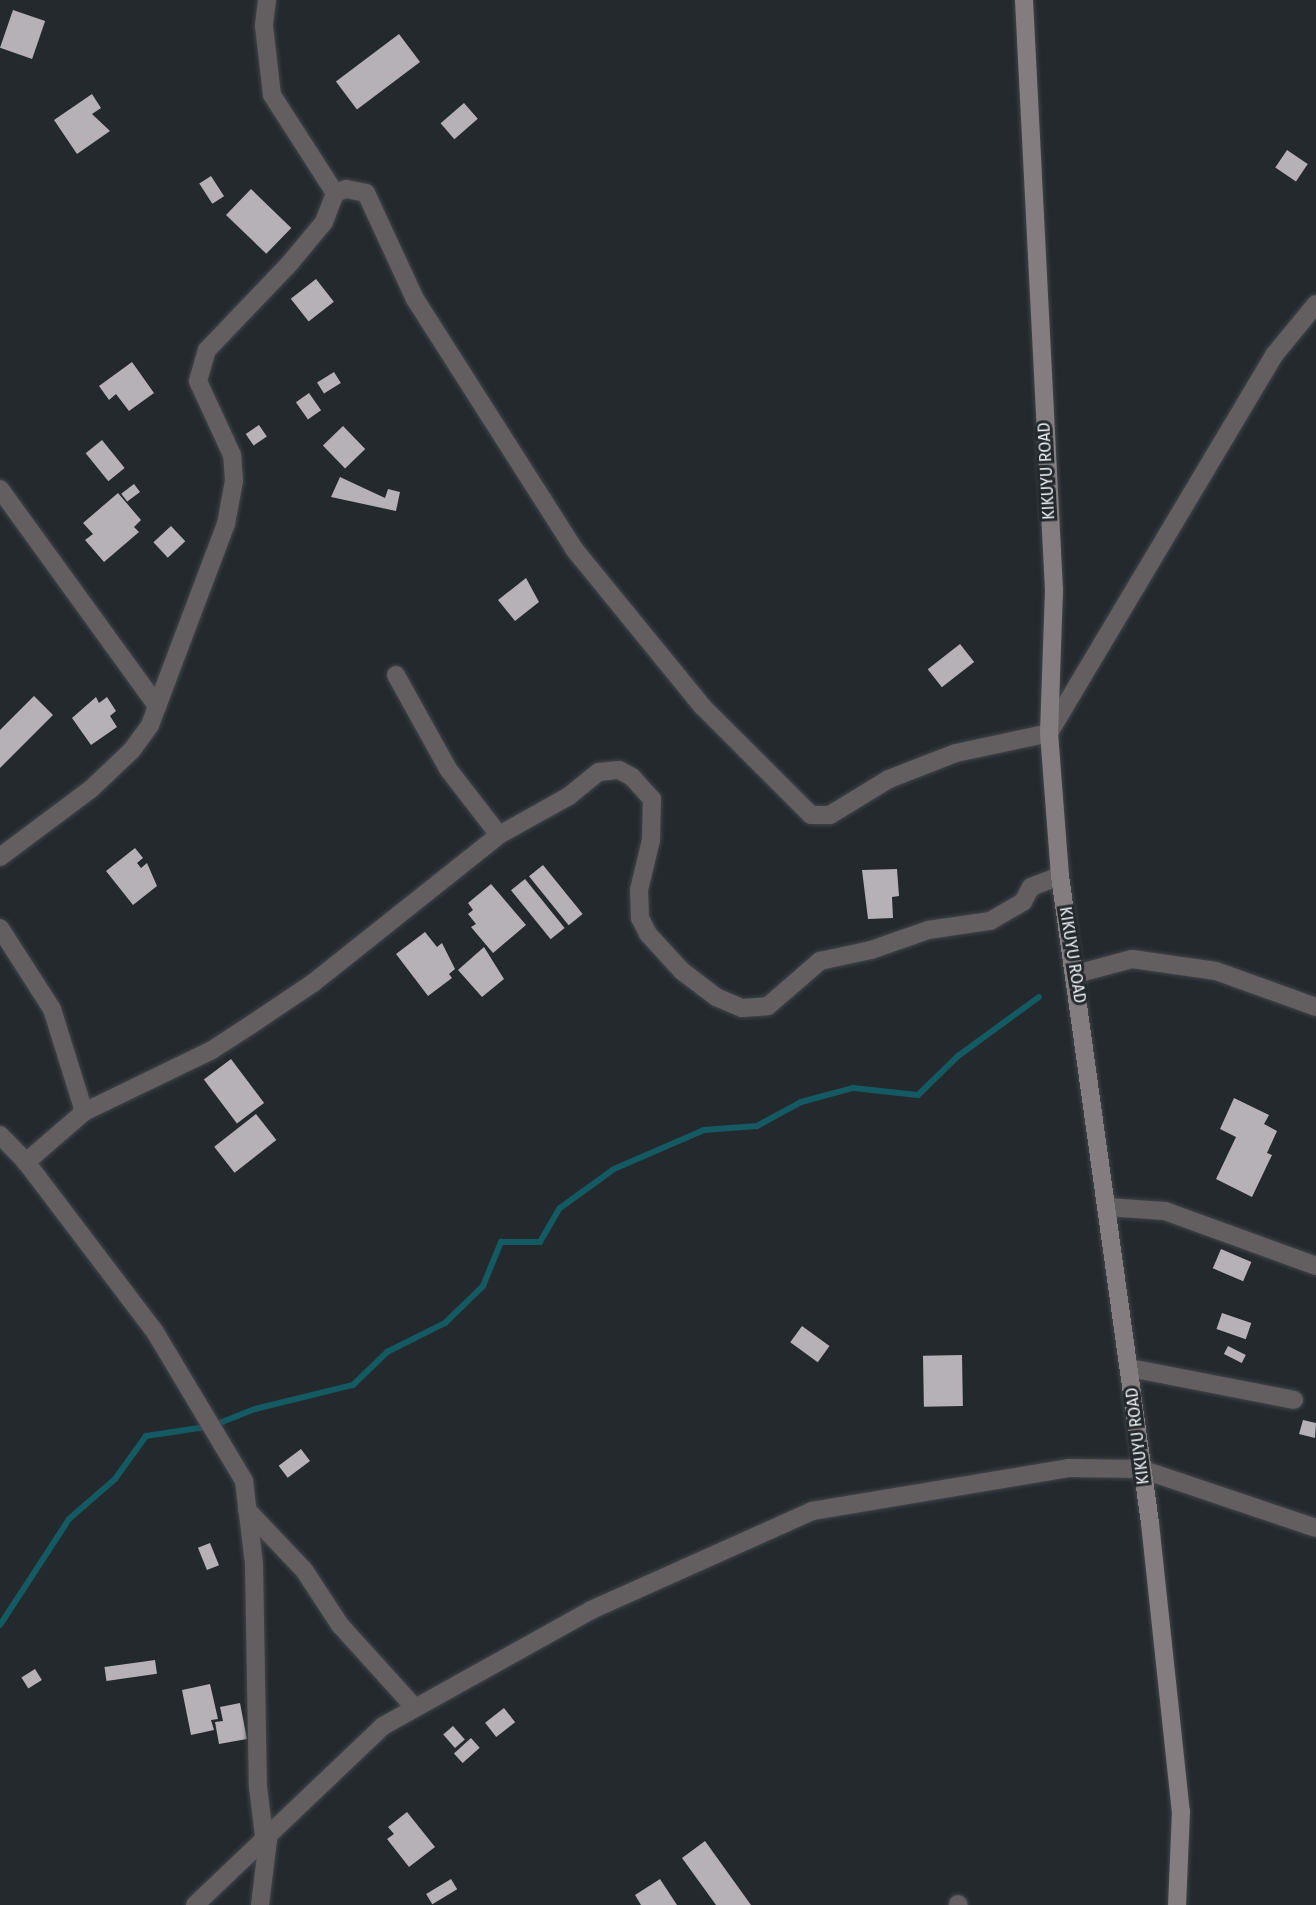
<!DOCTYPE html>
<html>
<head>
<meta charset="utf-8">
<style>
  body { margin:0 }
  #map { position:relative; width:1316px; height:1905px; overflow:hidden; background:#24292e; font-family:"Fira Sans",sans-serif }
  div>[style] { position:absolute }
  .stream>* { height:6px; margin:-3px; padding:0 3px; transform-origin:3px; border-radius:3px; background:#135a62 }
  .building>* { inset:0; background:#b6b0b7; transform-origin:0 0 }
  .roads { filter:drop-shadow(0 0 2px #40454a) drop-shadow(0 0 2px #40454a) }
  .street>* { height:18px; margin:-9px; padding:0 9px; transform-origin:9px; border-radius:9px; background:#635f60 }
  .secondary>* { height:18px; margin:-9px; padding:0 9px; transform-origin:9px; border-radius:9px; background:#837d7f }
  span { translate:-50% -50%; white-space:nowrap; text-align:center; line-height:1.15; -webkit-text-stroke:6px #24292e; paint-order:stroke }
  .street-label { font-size:16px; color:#eff2f5 }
</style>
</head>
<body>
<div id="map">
  <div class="stream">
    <div style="left:0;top:1625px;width:126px;rotate:-56.9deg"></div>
    <div style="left:69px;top:1519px;width:61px;rotate:-41deg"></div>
    <div style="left:115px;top:1479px;width:53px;rotate:-54.2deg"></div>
    <div style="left:146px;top:1436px;width:67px;rotate:-8.6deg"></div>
    <div style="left:212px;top:1426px;width:46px;rotate:-21.6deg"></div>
    <div style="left:255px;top:1409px;width:101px;rotate:-13.8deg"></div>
    <div style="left:353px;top:1385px;width:47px;rotate:-44.1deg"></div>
    <div style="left:387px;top:1352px;width:65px;rotate:-26.6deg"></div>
    <div style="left:445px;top:1323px;width:53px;rotate:-44.2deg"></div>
    <div style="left:483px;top:1286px;width:48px;rotate:-67.8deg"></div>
    <div style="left:501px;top:1242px;width:39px"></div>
    <div style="left:540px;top:1242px;width:39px;rotate:-60deg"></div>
    <div style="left:560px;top:1208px;width:67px;rotate:-35.8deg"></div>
    <div style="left:614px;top:1169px;width:98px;rotate:-23.4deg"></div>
    <div style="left:704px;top:1130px;width:53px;rotate:-4.3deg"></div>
    <div style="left:757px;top:1126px;width:50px;rotate:-28.6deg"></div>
    <div style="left:801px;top:1102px;width:54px;rotate:-15.1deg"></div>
    <div style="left:853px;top:1088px;width:65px;rotate:6.1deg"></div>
    <div style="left:918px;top:1095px;width:56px;rotate:-44.3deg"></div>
    <div style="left:958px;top:1056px;width:100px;rotate:-36.1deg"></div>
  </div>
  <div class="building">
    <div style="left:13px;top:10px;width:34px;height:40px;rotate:19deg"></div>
    <div style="left:399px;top:34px;width:35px;height:79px;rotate:53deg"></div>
    <div style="clip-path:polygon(92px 94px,101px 108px,92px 114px,110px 131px,77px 154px,54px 120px)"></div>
    <div style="left:464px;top:103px;width:21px;height:31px;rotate:49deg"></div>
    <div style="left:1287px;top:150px;width:25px;height:21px;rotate:34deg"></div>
    <div style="left:211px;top:176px;width:24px;height:14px;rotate:57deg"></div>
    <div style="left:251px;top:189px;width:56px;height:36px;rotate:44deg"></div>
    <div style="left:316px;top:279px;width:29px;height:32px;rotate:52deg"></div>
    <div style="clip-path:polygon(132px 362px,154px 393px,129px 411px,116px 394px,109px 400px,99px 386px)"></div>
    <div style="left:334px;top:372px;width:13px;height:20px;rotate:58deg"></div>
    <div style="left:309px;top:393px;width:21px;height:16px;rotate:55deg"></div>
    <div style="left:259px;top:425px;width:14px;height:16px;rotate:56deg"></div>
    <div style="left:343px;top:426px;width:32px;height:28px;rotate:46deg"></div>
    <div style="left:102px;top:440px;width:36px;height:21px;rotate:51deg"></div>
    <div style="clip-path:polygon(340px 477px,385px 498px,388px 489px,400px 492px,396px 511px,331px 497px)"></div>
    <div style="left:134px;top:484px;width:10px;height:16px;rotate:53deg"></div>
    <div style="clip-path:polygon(118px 493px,141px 520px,134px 527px,139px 532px,104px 562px,85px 540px,93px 534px,83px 523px)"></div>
    <div style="left:171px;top:526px;width:21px;height:24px;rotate:47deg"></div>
    <div style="clip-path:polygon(526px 578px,539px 602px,515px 621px,498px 600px)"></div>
    <div style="left:960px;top:644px;width:23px;height:41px;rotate:52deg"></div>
    <div style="clip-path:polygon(34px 696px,53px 715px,0 768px,0 730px)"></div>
    <div style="clip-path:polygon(96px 697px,99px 703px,107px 697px,116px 711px,110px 716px,117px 727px,91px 745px,72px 718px)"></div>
    <div style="clip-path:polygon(135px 848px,143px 858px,137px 863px,141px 868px,147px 863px,157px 886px,133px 905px,106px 871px)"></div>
    <div style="left:543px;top:865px;width:63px;height:18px;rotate:51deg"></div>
    <div style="clip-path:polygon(897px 869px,899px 896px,892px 897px,893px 918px,868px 919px,862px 870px)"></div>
    <div style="left:525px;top:879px;width:63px;height:18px;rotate:51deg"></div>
    <div style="clip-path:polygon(491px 884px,526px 925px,493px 953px,471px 927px,476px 924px,468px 914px,473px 910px,468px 903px)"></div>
    <div style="clip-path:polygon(425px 932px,437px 947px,442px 943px,455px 969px,449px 974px,452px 978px,428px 996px,396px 954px)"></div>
    <div style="clip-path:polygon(484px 947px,504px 979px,482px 997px,458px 970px)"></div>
    <div style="left:231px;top:1059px;width:55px;height:34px;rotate:53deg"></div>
    <div style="clip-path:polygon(1234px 1098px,1269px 1115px,1264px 1124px,1277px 1131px,1267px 1153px,1272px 1155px,1252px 1197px,1216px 1179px,1236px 1137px,1220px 1129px)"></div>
    <div style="left:256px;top:1114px;width:33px;height:53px;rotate:52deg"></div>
    <div style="left:1221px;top:1249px;width:33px;height:21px;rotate:23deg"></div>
    <div style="left:1222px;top:1313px;width:31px;height:17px;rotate:19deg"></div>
    <div style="left:802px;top:1326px;width:34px;height:20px;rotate:36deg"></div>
    <div style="left:1228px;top:1346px;width:20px;height:9px;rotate:27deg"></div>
    <div style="left:962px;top:1355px;width:51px;height:39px;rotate:89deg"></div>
    <div style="clip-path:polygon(1303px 1420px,1316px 1423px,1315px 1438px,1299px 1434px)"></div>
    <div style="left:301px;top:1449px;width:15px;height:28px;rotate:53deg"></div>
    <div style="left:210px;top:1543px;width:24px;height:13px;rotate:68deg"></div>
    <div style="left:155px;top:1660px;width:14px;height:51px;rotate:82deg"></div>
    <div style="left:35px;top:1669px;width:13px;height:16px;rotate:58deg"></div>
    <div style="clip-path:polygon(210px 1684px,218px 1719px,211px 1720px,214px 1730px,191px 1735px,182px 1690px)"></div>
    <div style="clip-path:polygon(240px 1703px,247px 1739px,219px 1744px,215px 1722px,223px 1721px,220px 1707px)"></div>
    <div style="left:504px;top:1708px;width:18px;height:24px;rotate:52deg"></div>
    <div style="left:453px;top:1726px;width:18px;height:13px;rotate:49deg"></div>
    <div style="left:471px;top:1738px;width:13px;height:23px;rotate:48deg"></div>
    <div style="clip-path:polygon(407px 1812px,435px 1847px,409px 1867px,387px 1839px,394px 1834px,388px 1827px)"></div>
    <div style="clip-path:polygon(705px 1841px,751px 1905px,716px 1905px,682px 1858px)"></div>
    <div style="left:451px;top:1879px;width:12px;height:29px;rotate:59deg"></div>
    <div style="clip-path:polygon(660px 1879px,677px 1905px,641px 1905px,635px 1895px)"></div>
  </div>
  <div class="roads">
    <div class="street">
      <div style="left:267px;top:0;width:26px;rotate:97deg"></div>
      <div style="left:264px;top:26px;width:69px;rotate:83.4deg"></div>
      <div style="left:272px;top:95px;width:117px;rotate:57.3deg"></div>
      <div style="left:335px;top:193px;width:12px;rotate:-20deg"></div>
      <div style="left:346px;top:189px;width:20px;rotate:11deg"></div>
      <div style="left:366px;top:193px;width:117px;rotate:65.2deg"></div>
      <div style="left:415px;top:299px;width:296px;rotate:57.5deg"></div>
      <div style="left:574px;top:549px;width:203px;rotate:50.8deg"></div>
      <div style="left:702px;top:706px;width:154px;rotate:45deg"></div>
      <div style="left:811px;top:815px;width:19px"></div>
      <div style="left:830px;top:815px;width:69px;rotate:-31.4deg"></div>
      <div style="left:889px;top:779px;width:72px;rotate:-21.2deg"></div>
      <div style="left:956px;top:753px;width:95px;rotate:-12.1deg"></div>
      <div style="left:1049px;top:733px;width:441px;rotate:-59.2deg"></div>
      <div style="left:1275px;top:354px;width:65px;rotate:-50.6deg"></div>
      <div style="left:0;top:489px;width:268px;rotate:54.1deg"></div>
      <div style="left:396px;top:675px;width:107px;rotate:61deg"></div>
      <div style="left:448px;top:769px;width:83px;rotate:52.3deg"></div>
      <div style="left:0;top:857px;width:114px;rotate:-36.8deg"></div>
      <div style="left:91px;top:789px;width:57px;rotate:-43.6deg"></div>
      <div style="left:132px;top:750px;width:31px;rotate:-54deg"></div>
      <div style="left:150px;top:725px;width:215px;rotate:-69.3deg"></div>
      <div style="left:226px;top:524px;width:44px;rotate:-79.5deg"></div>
      <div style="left:234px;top:481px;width:26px;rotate:-94deg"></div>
      <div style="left:232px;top:455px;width:81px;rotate:-114.7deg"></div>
      <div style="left:198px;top:381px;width:32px;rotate:-74deg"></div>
      <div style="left:207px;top:350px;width:120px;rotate:-46.3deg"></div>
      <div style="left:290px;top:263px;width:53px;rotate:-50.3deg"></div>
      <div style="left:324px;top:222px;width:31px;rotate:-69deg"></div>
      <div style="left:0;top:928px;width:96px;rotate:57.3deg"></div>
      <div style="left:52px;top:1009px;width:108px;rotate:72.7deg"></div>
      <div style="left:84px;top:1112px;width:77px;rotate:139.2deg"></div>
      <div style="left:26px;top:1162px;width:213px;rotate:52.8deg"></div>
      <div style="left:155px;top:1332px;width:174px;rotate:59.1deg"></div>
      <div style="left:244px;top:1481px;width:84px;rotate:83.1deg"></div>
      <div style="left:254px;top:1564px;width:223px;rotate:89deg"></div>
      <div style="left:258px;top:1787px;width:49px;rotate:83deg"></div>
      <div style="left:1076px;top:974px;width:58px;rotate:-15deg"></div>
      <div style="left:1132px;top:959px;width:85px;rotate:8.1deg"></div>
      <div style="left:1216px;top:971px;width:106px;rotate:19.8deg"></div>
      <div style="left:84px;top:1112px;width:142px;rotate:-25.8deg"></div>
      <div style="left:212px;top:1050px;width:48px;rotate:-33deg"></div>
      <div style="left:252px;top:1024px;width:73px;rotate:-33.9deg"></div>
      <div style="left:313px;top:983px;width:238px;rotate:-38.5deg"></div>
      <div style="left:499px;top:835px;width:80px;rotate:-29.1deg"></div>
      <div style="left:569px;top:796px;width:38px;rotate:-39deg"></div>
      <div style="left:599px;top:772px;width:20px;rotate:-6deg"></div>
      <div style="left:619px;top:770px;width:15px;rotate:28deg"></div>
      <div style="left:632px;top:777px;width:30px;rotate:48deg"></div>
      <div style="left:652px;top:799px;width:41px;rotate:91.4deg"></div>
      <div style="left:651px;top:840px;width:51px;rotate:103.5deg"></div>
      <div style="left:639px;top:890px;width:28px;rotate:88deg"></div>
      <div style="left:640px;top:918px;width:18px;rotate:63deg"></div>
      <div style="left:648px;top:934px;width:50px;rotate:47.4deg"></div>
      <div style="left:682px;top:971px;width:43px;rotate:37.4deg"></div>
      <div style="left:716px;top:997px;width:28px;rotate:23deg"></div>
      <div style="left:742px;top:1008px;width:26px;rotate:-4deg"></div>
      <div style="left:768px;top:1006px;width:69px;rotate:-40.9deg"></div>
      <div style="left:820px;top:961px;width:52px;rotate:-12.2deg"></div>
      <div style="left:871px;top:950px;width:60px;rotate:-19.3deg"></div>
      <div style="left:928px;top:930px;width:63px;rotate:-8.3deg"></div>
      <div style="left:990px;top:921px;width:38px;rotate:-30deg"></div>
      <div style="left:1023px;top:902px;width:17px;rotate:-62deg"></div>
      <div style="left:1031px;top:887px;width:31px;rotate:-21deg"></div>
      <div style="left:0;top:1135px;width:37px;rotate:46deg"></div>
      <div style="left:1107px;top:1207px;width:58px;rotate:3.9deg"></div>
      <div style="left:1165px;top:1211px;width:161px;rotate:20deg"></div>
      <div style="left:1130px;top:1368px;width:167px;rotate:11deg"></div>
      <div style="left:247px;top:1510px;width:83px;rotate:46.5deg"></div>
      <div style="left:304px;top:1570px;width:66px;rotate:56.8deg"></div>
      <div style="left:340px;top:1625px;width:110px;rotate:47.9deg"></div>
      <div style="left:958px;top:1904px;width:1px;rotate:45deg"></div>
      <div style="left:195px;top:1905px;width:260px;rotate:-43.6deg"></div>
      <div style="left:383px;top:1726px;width:238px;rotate:-29.1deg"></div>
      <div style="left:591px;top:1610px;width:242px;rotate:-24.1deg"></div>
      <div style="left:812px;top:1511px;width:260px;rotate:-9.5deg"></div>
      <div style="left:1068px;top:1468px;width:73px;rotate:0.8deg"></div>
      <div style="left:1141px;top:1469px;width:185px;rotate:18.6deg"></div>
      <div style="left:260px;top:1905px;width:74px;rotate:-83deg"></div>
    </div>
    <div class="secondary">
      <div style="left:1024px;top:0;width:591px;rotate:87.09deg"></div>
      <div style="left:1054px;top:590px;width:143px;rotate:92deg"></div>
      <div style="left:1049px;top:733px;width:143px;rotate:85.6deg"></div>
      <div style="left:1060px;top:876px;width:653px;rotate:82.08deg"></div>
      <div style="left:1150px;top:1523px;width:290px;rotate:83.9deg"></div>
      <div style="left:1181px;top:1811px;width:94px;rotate:92.4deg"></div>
    </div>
  </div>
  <div class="street-label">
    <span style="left:1047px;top:471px;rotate:-93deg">KIKUYU ROAD</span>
    <span style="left:1072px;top:955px;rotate:81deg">KIKUYU ROAD</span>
    <span style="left:1138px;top:1436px;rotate:-97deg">KIKUYU ROAD</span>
  </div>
</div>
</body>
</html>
